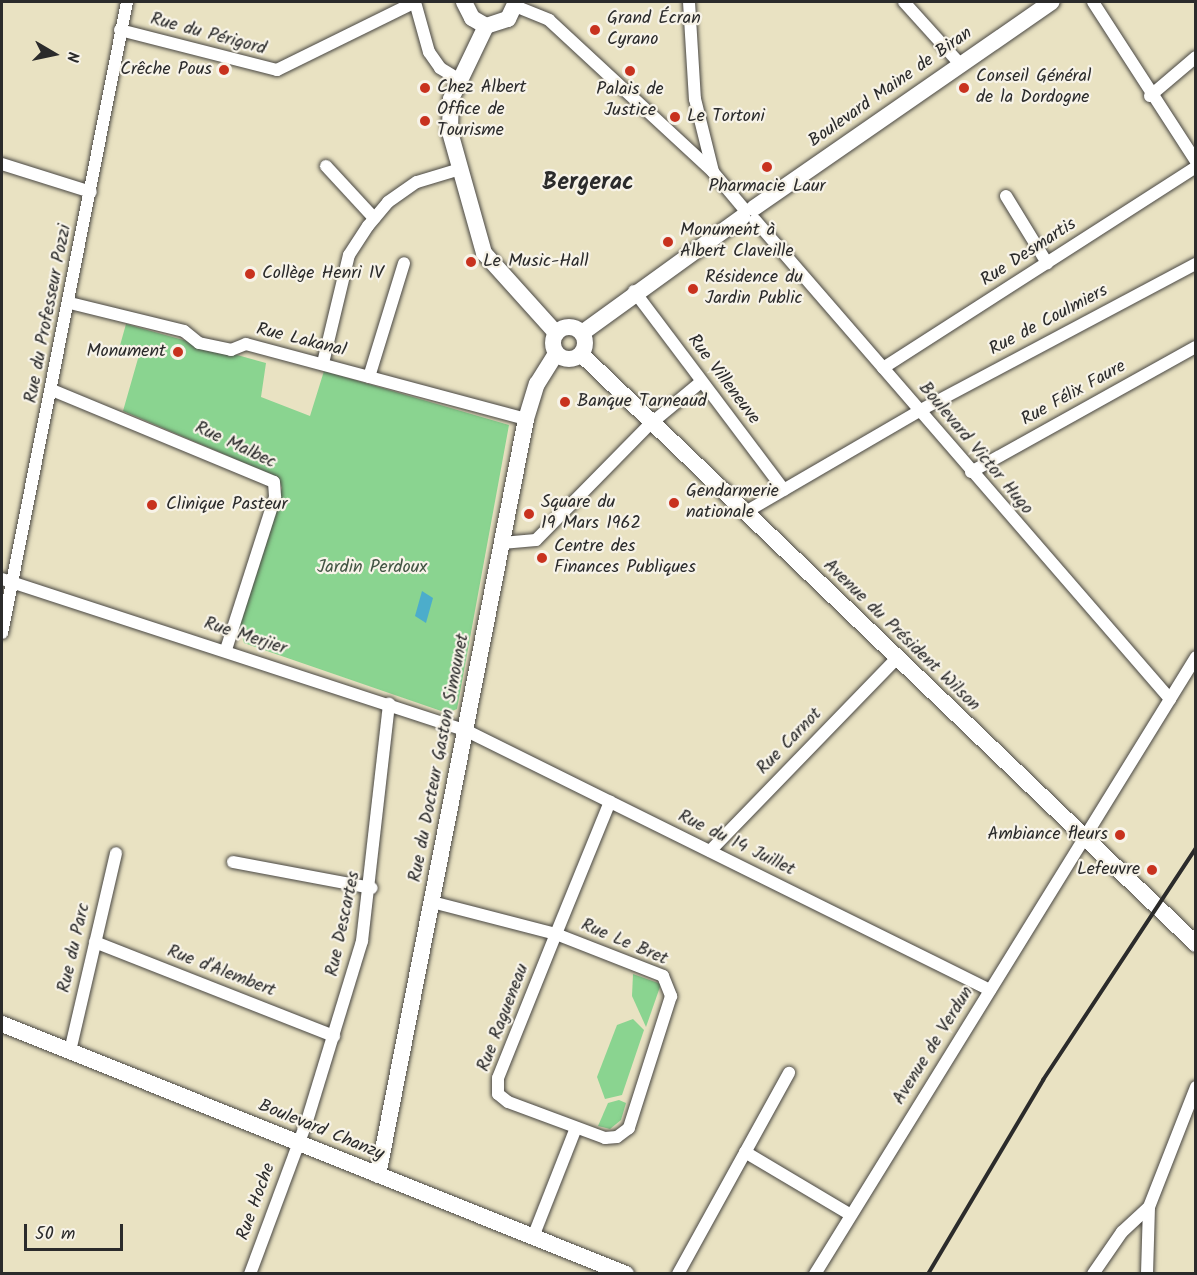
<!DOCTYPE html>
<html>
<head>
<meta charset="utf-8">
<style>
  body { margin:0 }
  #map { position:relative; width:1197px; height:1275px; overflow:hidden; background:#e9e2c2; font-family:Kalam,sans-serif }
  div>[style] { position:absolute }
  .green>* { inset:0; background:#8ad490 }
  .water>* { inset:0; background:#4cadcb }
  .roads { filter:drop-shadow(0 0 2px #484642) drop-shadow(0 0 2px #484642) }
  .street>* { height:12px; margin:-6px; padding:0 6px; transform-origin:6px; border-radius:6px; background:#fff }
  .secondary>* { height:16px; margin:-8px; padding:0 8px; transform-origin:8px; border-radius:8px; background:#fff }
  .secondary>.ring { margin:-8px; padding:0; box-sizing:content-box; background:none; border:16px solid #fff; border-radius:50% }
  .rail>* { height:4px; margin:-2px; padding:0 2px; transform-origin:2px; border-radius:2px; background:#2b2b2b }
  .dots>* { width:16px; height:16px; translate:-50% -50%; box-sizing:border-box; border:3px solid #f7f3e8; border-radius:50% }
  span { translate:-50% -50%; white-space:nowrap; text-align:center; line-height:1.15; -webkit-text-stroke:4.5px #f7f3e8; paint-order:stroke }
  .poi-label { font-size:18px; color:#2b2b2b }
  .left { translate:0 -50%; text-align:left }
  .right { translate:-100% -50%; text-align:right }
  .street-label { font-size:18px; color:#2b2b2b }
  .park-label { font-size:18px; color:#435544 }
  .district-label { font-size:24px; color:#2b2b2b; font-weight:700 }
  .frame { position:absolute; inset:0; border:3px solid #2b2b2b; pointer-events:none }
  .north { position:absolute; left:24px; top:24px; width:60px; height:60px; -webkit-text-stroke:4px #f7f3e8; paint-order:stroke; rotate:99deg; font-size:16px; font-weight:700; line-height:24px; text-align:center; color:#2b2b2b }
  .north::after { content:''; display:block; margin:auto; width:21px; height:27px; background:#2b2b2b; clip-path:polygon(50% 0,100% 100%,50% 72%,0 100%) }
  .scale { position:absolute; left:24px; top:1224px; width:99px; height:27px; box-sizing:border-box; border:3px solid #2b2b2b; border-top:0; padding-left:8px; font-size:18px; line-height:21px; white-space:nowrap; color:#2b2b2b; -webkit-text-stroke:4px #f7f3e8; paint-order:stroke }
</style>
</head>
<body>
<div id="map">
  <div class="green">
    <div style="clip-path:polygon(126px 324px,266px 363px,261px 397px,310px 416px,324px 371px,509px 425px,457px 709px,447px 713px,244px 643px,239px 626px,282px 488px,278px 477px,123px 411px,139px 355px,119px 349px)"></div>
    <div style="clip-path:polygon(633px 974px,661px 984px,646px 1027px,632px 996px)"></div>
    <div style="clip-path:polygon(633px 1019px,644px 1030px,622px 1095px,605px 1099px,597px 1077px,617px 1025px)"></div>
    <div style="clip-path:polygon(619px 1100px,626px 1103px,621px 1120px,610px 1129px,598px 1126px,608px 1103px)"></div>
  </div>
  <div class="water">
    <div style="clip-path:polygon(422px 591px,433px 598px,426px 623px,415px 616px)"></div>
  </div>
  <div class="roads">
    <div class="street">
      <div style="left:415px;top:2px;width:52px;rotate:74.4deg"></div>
      <div style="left:429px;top:52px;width:19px;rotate:55deg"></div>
      <div style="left:440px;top:68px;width:21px;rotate:31deg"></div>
      <div style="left:689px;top:2px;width:97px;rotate:86.5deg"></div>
      <div style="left:695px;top:99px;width:75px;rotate:76.1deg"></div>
      <div style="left:904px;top:2px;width:84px;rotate:47.9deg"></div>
      <div style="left:1093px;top:2px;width:189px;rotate:57.1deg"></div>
      <div style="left:515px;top:6px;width:37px;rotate:22deg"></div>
      <div style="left:549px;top:20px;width:224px;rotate:42.8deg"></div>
      <div style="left:713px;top:172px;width:48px;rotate:50deg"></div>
      <div style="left:120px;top:30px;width:162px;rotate:14.3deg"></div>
      <div style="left:277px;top:70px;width:154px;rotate:-26.2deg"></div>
      <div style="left:1150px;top:96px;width:60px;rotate:-40.3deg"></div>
      <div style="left:2px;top:164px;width:93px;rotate:17.5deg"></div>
      <div style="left:326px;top:166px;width:71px;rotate:47.3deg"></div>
      <div style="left:1006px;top:196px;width:79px;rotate:58.5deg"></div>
      <div style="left:755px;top:220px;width:634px;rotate:49.09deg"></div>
      <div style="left:634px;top:291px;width:249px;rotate:53deg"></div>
      <div style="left:70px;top:303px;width:117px;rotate:13.8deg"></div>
      <div style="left:184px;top:331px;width:19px;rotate:39deg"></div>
      <div style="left:199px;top:343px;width:33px;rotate:12deg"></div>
      <div style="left:231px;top:350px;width:16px;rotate:-22deg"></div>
      <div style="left:246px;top:344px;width:290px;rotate:15deg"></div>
      <div style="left:323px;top:363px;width:111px;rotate:-76.5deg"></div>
      <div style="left:349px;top:255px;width:35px;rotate:-57deg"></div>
      <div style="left:368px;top:226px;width:31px;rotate:-50deg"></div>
      <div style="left:388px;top:202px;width:35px;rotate:-35deg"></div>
      <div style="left:417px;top:182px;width:45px;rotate:-16.8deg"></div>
      <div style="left:883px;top:368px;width:372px;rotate:-32.7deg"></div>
      <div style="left:369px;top:377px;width:119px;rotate:-72.9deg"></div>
      <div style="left:52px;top:390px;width:240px;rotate:22.5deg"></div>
      <div style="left:274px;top:482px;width:15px;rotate:86deg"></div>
      <div style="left:275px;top:497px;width:161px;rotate:107.8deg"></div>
      <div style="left:971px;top:472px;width:257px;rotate:-29.1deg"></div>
      <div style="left:744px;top:513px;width:203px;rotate:-30.2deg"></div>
      <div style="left:919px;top:411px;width:314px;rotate:-28deg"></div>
      <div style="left:502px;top:543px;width:34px;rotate:-5deg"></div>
      <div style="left:536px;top:540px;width:161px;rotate:-45.5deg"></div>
      <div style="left:649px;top:425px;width:67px;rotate:-39.6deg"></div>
      <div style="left:2px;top:579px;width:487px;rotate:18.1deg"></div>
      <div style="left:465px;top:730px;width:586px;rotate:26.35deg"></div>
      <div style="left:2px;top:633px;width:643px;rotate:-78.79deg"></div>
      <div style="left:710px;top:851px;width:267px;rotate:-45.9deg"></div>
      <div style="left:233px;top:862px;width:141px;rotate:10.6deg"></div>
      <div style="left:432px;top:902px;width:128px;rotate:14.5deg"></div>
      <div style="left:556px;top:934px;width:115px;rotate:21.4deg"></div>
      <div style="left:663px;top:976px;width:22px;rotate:68deg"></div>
      <div style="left:671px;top:996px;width:139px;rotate:107.7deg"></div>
      <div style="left:629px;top:1128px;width:15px;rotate:143deg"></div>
      <div style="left:617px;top:1137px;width:12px;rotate:175deg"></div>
      <div style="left:605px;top:1138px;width:103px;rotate:-159.6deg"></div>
      <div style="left:508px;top:1102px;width:13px;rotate:-141deg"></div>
      <div style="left:498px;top:1094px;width:16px;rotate:-90deg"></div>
      <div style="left:498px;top:1078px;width:155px;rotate:-68.1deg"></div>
      <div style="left:556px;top:934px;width:143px;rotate:-67.8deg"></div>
      <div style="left:95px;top:942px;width:257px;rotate:21.5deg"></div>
      <div style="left:70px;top:1051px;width:203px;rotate:-76.9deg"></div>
      <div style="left:745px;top:1152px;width:123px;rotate:30.7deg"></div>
      <div style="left:533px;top:1237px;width:117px;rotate:-68.5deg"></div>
      <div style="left:250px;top:1274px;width:163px;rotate:-69.6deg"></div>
      <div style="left:307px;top:1121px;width:188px;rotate:-73deg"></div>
      <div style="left:362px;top:941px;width:239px;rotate:-83.5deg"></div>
      <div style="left:678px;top:1274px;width:230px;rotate:-61.1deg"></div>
      <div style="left:815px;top:1274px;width:725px;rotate:-58.3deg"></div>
      <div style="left:1093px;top:1274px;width:51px;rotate:-55.4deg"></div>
      <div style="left:1122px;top:1232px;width:37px;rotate:-43deg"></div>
      <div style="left:1147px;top:1274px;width:67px;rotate:-88.3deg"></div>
      <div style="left:1149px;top:1207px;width:129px;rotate:-68.6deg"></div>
    </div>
    <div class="secondary">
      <div style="left:464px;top:2px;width:18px;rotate:63deg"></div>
      <div style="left:472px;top:18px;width:16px;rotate:30deg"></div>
      <div style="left:486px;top:26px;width:23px;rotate:-18deg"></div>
      <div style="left:508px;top:19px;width:19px;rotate:-65deg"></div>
      <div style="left:486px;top:26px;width:81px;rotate:115.6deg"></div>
      <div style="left:451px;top:99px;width:33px;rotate:92deg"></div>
      <div style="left:450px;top:132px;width:126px;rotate:74.3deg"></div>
      <div style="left:484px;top:253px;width:108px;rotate:48deg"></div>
      <div style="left:754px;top:208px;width:362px;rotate:-34.7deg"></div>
      <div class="ring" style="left:553px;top:327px;width:16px;height:16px"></div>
      <div style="left:582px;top:333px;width:198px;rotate:-35.9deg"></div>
      <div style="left:581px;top:354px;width:852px;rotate:43.81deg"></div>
      <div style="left:2px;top:1024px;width:672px;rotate:21.83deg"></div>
      <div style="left:378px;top:1175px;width:770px;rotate:-78.92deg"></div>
      <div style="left:526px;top:419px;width:37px;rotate:-73deg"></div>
      <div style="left:537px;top:384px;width:36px;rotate:-58deg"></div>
    </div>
  </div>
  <div class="rail">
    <div style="left:928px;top:1274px;width:226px;rotate:-59.3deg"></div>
    <div style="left:1043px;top:1080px;width:278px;rotate:-56.6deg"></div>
  </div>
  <div class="dots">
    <div style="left:595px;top:30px;background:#c8321e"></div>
    <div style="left:224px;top:70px;background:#c8321e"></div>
    <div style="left:630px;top:71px;background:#c8321e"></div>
    <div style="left:425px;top:88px;background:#c8321e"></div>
    <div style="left:964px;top:88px;background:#c8321e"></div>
    <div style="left:675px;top:117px;background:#c8321e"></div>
    <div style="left:425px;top:121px;background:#c8321e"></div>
    <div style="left:767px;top:167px;background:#c8321e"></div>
    <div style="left:668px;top:242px;background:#c8321e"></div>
    <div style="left:471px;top:262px;background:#c8321e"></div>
    <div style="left:250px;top:274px;background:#c8321e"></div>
    <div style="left:693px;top:289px;background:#c8321e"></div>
    <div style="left:178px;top:352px;background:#c8321e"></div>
    <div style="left:565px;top:402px;background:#c8321e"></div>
    <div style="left:674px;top:503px;background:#c8321e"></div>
    <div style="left:152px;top:505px;background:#c8321e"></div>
    <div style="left:529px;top:514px;background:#c8321e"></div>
    <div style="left:542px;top:558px;background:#c8321e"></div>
    <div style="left:1120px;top:835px;background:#c8321e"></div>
    <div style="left:1152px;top:870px;background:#c8321e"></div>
  </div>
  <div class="poi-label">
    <span class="left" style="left:607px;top:30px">Grand Écran<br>Cyrano</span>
    <span class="right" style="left:212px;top:70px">Crêche Pous</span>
    <span class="left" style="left:976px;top:88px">Conseil Général<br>de la Dordogne</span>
    <span class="left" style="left:437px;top:88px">Chez Albert</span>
    <span style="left:630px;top:101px">Palais de<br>Justice</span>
    <span class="left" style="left:437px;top:121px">Office de<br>Tourisme</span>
    <span class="left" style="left:687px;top:117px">Le Tortoni</span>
    <span style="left:767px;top:187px">Pharmacie Laur</span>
    <span class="left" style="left:680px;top:242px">Monument à<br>Albert Claveille</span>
    <span class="left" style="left:483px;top:262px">Le Music-Hall</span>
    <span class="left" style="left:262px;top:274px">Collège Henri IV</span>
    <span class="left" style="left:705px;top:289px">Résidence du<br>Jardin Public</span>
    <span class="right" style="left:166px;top:352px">Monument</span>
    <span class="left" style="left:577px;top:402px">Banque Tarneaud</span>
    <span class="left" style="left:686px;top:503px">Gendarmerie<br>nationale</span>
    <span class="left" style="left:541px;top:514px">Square du<br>19 Mars 1962</span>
    <span class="left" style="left:166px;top:505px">Clinique Pasteur</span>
    <span class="left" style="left:554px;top:558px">Centre des<br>Finances Publiques</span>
    <span class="right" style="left:1108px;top:835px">Ambiance fleurs</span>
    <span class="right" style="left:1140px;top:870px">Lefeuvre</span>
  </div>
  <div class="street-label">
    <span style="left:208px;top:35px;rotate:15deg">Rue du Périgord</span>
    <span style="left:891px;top:88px;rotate:-35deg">Boulevard Maine de Biran</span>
    <span style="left:1029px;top:253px;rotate:-33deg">Rue Desmartis</span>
    <span style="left:49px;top:314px;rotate:-79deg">Rue du Professeur Pozzi</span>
    <span style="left:1049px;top:321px;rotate:-28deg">Rue de Coulmiers</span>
    <span style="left:301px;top:341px;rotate:14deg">Rue Lakanal</span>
    <span style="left:723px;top:380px;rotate:53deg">Rue Villeneuve</span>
    <span style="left:1074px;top:394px;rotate:-29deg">Rue Félix Faure</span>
    <span style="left:235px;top:446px;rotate:25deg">Rue Malbec</span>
    <span style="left:975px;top:449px;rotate:50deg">Boulevard Victor Hugo</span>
    <span style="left:901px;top:636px;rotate:44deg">Avenue du Président Wilson</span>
    <span style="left:245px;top:637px;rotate:18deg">Rue Merjier</span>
    <span style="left:790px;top:742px;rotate:-46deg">Rue Carnot</span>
    <span style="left:440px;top:758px;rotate:-79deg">Rue du Docteur Gaston Simounet</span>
    <span style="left:736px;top:844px;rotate:26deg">Rue du 14 Juillet</span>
    <span style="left:344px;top:924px;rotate:-78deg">Rue Descartes</span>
    <span style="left:624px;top:943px;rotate:23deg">Rue Le Bret</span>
    <span style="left:75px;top:948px;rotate:-77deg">Rue du Parc</span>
    <span style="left:221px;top:972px;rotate:21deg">Rue d'Alembert</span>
    <span style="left:504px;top:1018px;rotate:-69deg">Rue Ragueneau</span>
    <span style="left:934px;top:1046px;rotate:-58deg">Avenue de Verdun</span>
    <span style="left:321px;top:1131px;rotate:22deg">Boulevard Chanzy</span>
    <span style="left:257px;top:1202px;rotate:-70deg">Rue Hoche</span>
  </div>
  <div class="park-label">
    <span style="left:372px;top:568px">Jardin Perdoux</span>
  </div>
  <div class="district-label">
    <span style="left:588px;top:183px">Bergerac</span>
  </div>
  <div class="frame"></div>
  <div class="north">N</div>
  <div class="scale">50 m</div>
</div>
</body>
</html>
